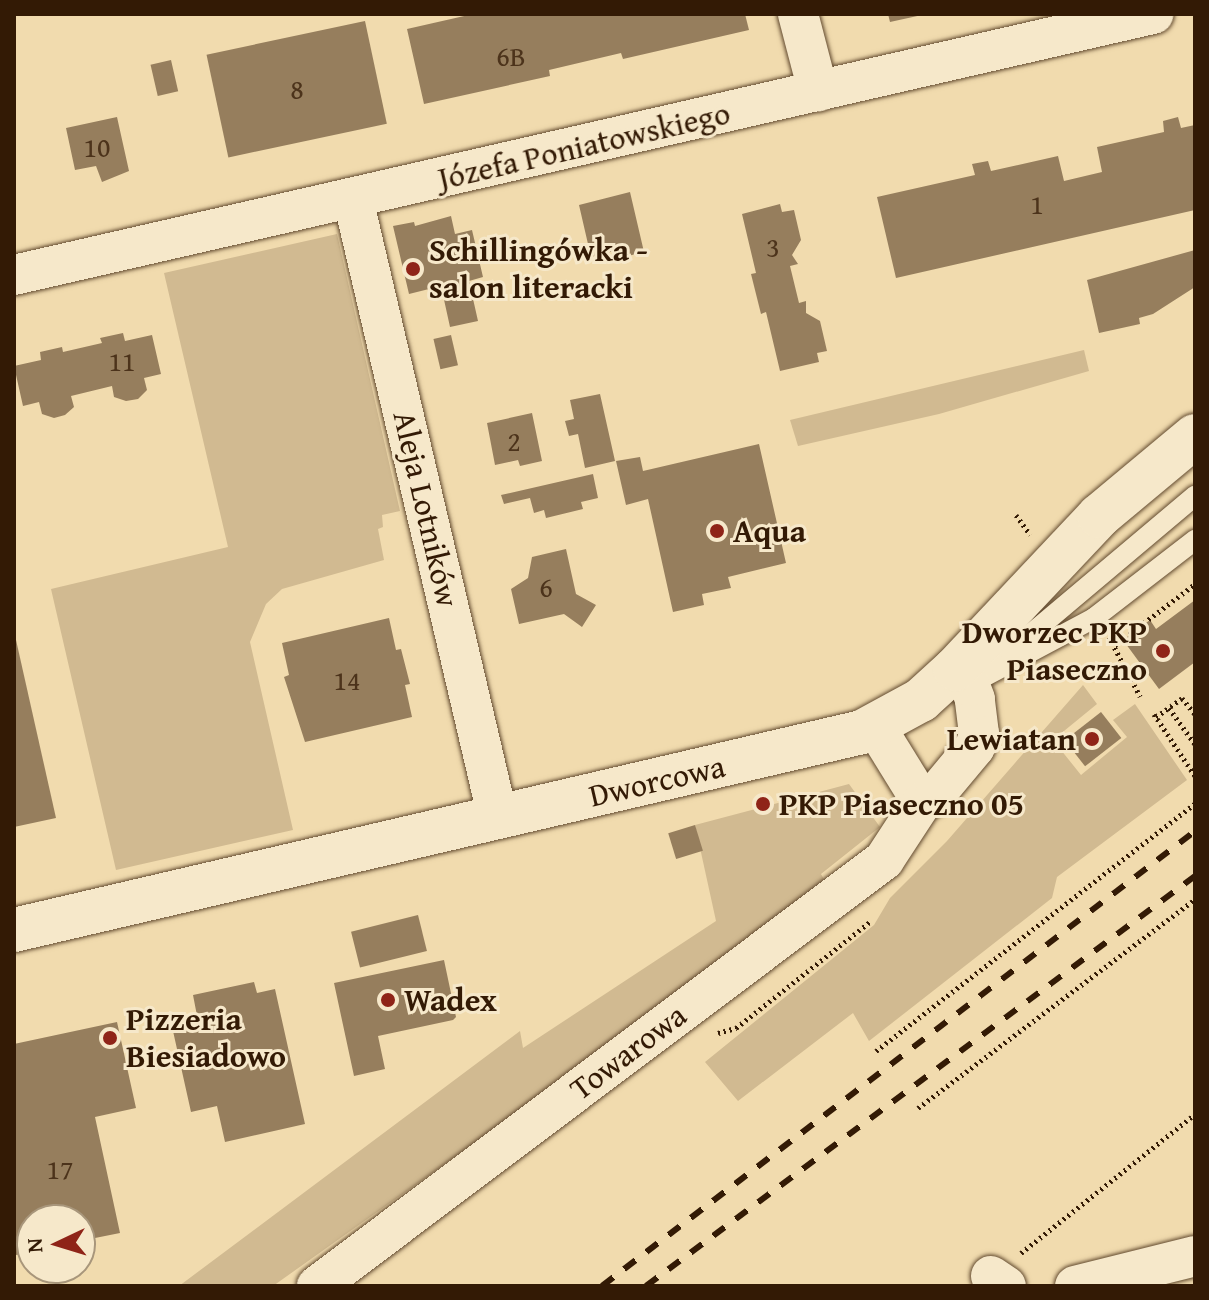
<!DOCTYPE html>
<html>
<head>
<meta charset="utf-8">
<style>
  body { margin:0 }
  #map { position:relative; width:1209px; height:1300px; overflow:hidden; background:#f1dbae; font-family:"Gentium Book Plus",serif }
  div>[style] { position:absolute }
  .green>* { inset:0; background:#d1ba91 }
  .building>* { inset:0; background:#967e5d; transform-origin:0 0 }
  .path>* { height:5px; margin-top:-2.5px; transform-origin:0; background:repeating-linear-gradient(90deg,#331a05 0 2px,transparent 0 6px) }
  .roads { filter:drop-shadow(0 0 2px #624a2f) drop-shadow(0 0 2px #624a2f) }
  .service>* { height:20px; margin:-10px; padding:0 10px; transform-origin:10px; border-radius:10px; background:#f6e8ca }
  .minor>* { height:40px; margin:-20px; padding:0 20px; transform-origin:20px; border-radius:20px; background:#f6e8ca }
  .tertiary>* { height:44px; margin:-22px; padding:0 22px; transform-origin:22px; border-radius:22px; background:#f6e8ca }
  .rail>* { height:6px; margin-top:-3px; transform-origin:0; background:repeating-linear-gradient(90deg,#331a05 0 14px,transparent 0 28px) }
  .dots>* { width:22px; height:22px; translate:-50% -50%; box-sizing:border-box; border:4px solid #f6e8ca; border-radius:50% }
  span { translate:-50% -50%; white-space:nowrap; text-align:center; line-height:1.15; -webkit-text-stroke:6px #f6e8ca; paint-order:stroke }
  .number-label { font-size:28px; color:#4c331b }
  .number-label span { -webkit-text-stroke-width:0 }
  .street-label { font-size:32px; color:#331a05 }
  .poi-label { font-size:32px; color:#331a05; font-weight:700 }
  .left { translate:0 -50%; text-align:left }
  .right { translate:-100% -50%; text-align:right }
  .frame { position:absolute; inset:0; border:16px solid #331a05; pointer-events:none }
  .north { position:absolute; left:16px; top:1204px; width:80px; height:80px; box-sizing:border-box; background:#f6e8ca; border:2px solid #a8967b; border-radius:50%; rotate:266deg; font-size:22px; font-weight:700; line-height:32px; text-align:center; color:#331a05 }
  .north::after { content:''; display:block; margin:auto; width:28px; height:36px; background:#8f2418; clip-path:polygon(50% 0,100% 100%,50% 72%,0 100%) }
</style>
</head>
<body>
<div id="map">
  <div class="green">
    <div style="clip-path:polygon(337px 234px,400px 511px,382px 515px,383px 527px,378px 529px,384px 560px,282px 589px,266px 604px,250px 642px,293px 830px,116px 870px,51px 589px,228px 547px,164px 273px)"></div>
    <div style="clip-path:polygon(1084px 350px,1089px 371px,939px 414px,798px 446px,790px 420px)"></div>
    <div style="clip-path:polygon(1083px 685px,1097px 704px,1053px 740px,1081px 775px,1127px 737px,1113px 720px,1135px 704px,1187px 780px,1057px 877px,1052px 898px,869px 1041px,853px 1013px,738px 1101px,705px 1062px,874px 925px,890px 898px,947px 841px)"></div>
    <div style="clip-path:polygon(849px 784px,880px 827px,821px 874px,826px 883px,768px 922px,660px 1011px,273px 1286px,179px 1286px,520px 1031px,523px 1048px,716px 921px,695px 825px)"></div>
  </div>
  <div class="building">
    <div style="clip-path:polygon(473px 14px,745px 14px,749px 30px,623px 59px,621px 53px,549px 70px,550px 76px,424px 104px,407px 29px)"></div>
    <div style="clip-path:polygon(888px 14px,922px 14px,922px 15px,890px 22px)"></div>
    <div style="left:365px;top:21px;width:105px;height:162px;rotate:78deg"></div>
    <div style="left:171px;top:60px;width:32px;height:21px;rotate:77deg"></div>
    <div style="clip-path:polygon(117px 117px,129px 171px,102px 182px,96px 166px,75px 170px,66px 128px)"></div>
    <div style="clip-path:polygon(1178px 117px,1181px 128px,1195px 125px,1195px 210px,896px 278px,877px 197px,975px 175px,972px 164px,988px 161px,991px 171px,1058px 156px,1064px 181px,1102px 172px,1097px 147px,1164px 132px,1163px 121px)"></div>
    <div style="clip-path:polygon(630px 192px,644px 252px,620px 258px,618px 250px,591px 257px,579px 205px)"></div>
    <div style="clip-path:polygon(780px 204px,782px 212px,794px 210px,801px 240px,792px 255px,798px 264px,790px 266px,799px 303px,806px 301px,806px 313px,820px 321px,827px 351px,817px 353px,819px 362px,780px 371px,766px 312px,761px 314px,751px 274px,756px 273px,742px 214px)"></div>
    <div style="clip-path:polygon(451px 216px,455px 234px,472px 230px,483px 277px,469px 281px,478px 321px,450px 327px,441px 286px,409px 294px,393px 226px,414px 222px,415px 226px)"></div>
    <div style="clip-path:polygon(1195px 250px,1195px 287px,1153px 314px,1139px 318px,1140px 324px,1099px 333px,1087px 280px)"></div>
    <div style="clip-path:polygon(123px 333px,125px 341px,152px 335px,161px 374px,144px 378px,147px 390px,138px 399px,126px 401px,114px 397px,112px 386px,71px 396px,74px 407px,65px 415px,54px 418px,42px 414px,39px 402px,23px 406px,14px 366px,41px 360px,40px 352px,62px 347px,63px 352px,102px 343px,100px 338px)"></div>
    <div style="left:451px;top:335px;width:31px;height:18px;rotate:77deg"></div>
    <div style="clip-path:polygon(600px 394px,615px 461px,585px 468px,578px 434px,569px 436px,565px 421px,574px 419px,570px 400px)"></div>
    <div style="clip-path:polygon(532px 413px,542px 461px,520px 466px,518px 460px,495px 465px,487px 423px)"></div>
    <div style="clip-path:polygon(759px 444px,786px 563px,728px 577px,731px 588px,702px 594px,704px 605px,673px 612px,648px 499px,626px 505px,616px 461px,640px 457px,643px 471px)"></div>
    <div style="clip-path:polygon(593px 474px,598px 498px,581px 502px,583px 509px,546px 518px,544px 510px,534px 513px,530px 498px,504px 504px,501px 495px)"></div>
    <div style="clip-path:polygon(566px 549px,576px 594px,596px 605px,582px 627px,564px 614px,519px 624px,511px 589px,528px 578px,532px 557px)"></div>
    <div style="clip-path:polygon(1195px 600px,1195px 662px,1159px 689px,1123px 640px,1150px 620px,1156px 629px)"></div>
    <div style="clip-path:polygon(389px 618px,396px 650px,401px 649px,410px 684px,405px 685px,412px 717px,305px 742px,284px 677px,289px 675px,282px 643px)"></div>
    <div style="clip-path:polygon(14px 631px,56px 818px,14px 827px)"></div>
    <div style="left:1101px;top:712px;width:33px;height:46px;rotate:52deg"></div>
    <div style="left:695px;top:825px;width:27px;height:28px;rotate:73deg"></div>
    <div style="left:418px;top:915px;width:37px;height:69px;rotate:76deg"></div>
    <div style="clip-path:polygon(444px 960px,456px 1017px,453px 1020px,378px 1036px,385px 1069px,354px 1076px,334px 983px)"></div>
    <div style="clip-path:polygon(254px 982px,257px 993px,275px 989px,305px 1124px,225px 1142px,217px 1106px,191px 1112px,173px 1031px,199px 1026px,193px 995px)"></div>
    <div style="clip-path:polygon(117px 1022px,136px 1108px,95px 1117px,120px 1233px,80px 1241px,80px 1220px,32px 1220px,32px 1252px,16px 1255px,14px 1044px)"></div>
  </div>
  <div class="path">
    <div style="left:1016px;top:515px;width:24px;rotate:54deg"></div>
    <div style="left:1109px;top:637px;width:67px;rotate:62.3deg"></div>
    <div style="left:1115px;top:645px;width:101px;rotate:-37.3deg"></div>
    <div style="left:1169px;top:708px;width:44px;rotate:54.2deg"></div>
    <div style="left:1154px;top:714px;width:74px;rotate:56.5deg"></div>
    <div style="left:1156px;top:717px;width:32px;rotate:-36deg"></div>
    <div style="left:1182px;top:698px;width:21px;rotate:51deg"></div>
    <div style="left:718px;top:1033px;width:19px;rotate:-16deg"></div>
    <div style="left:736px;top:1028px;width:172px;rotate:-38.4deg"></div>
    <div style="left:876px;top:1051px;width:403px;rotate:-37.8deg"></div>
    <div style="left:918px;top:1108px;width:347px;rotate:-37deg"></div>
    <div style="left:1021px;top:1253px;width:223px;rotate:-38.6deg"></div>
  </div>
  <div class="roads">
    <div class="service">
      <div style="left:1000px;top:660px;width:255px;rotate:-40.1deg"></div>
      <div style="left:963px;top:688px;width:149px;rotate:-28.1deg"></div>
      <div style="left:1094px;top:618px;width:128px;rotate:-37.7deg"></div>
    </div>
    <div class="minor">
      <div style="left:798px;top:14px;width:80px;rotate:75.4deg"></div>
      <div style="left:353px;top:199px;width:636px;rotate:76.82deg"></div>
      <div style="left:14px;top:275px;width:1169px;rotate:-12.91deg"></div>
      <div style="left:875px;top:726px;width:89px;rotate:58.3deg"></div>
      <div style="left:991px;top:1276px;width:18px;rotate:34deg"></div>
      <div style="left:317px;top:1286px;width:709px;rotate:-36.92deg"></div>
      <div style="left:884px;top:860px;width:69px;rotate:-56.8deg"></div>
      <div style="left:922px;top:802px;width:15px;rotate:-28deg"></div>
      <div style="left:935px;top:795px;width:62px;rotate:-50.2deg"></div>
      <div style="left:975px;top:747px;width:14px;rotate:-73deg"></div>
      <div style="left:979px;top:734px;width:35px;rotate:-97deg"></div>
      <div style="left:975px;top:699px;width:14px;rotate:-111deg"></div>
      <div style="left:970px;top:686px;width:23px;rotate:-131deg"></div>
      <div style="left:1075px;top:1286px;width:124px;rotate:-14deg"></div>
    </div>
    <div class="tertiary">
      <div style="left:14px;top:930px;width:871px;rotate:-13.14deg"></div>
      <div style="left:862px;top:732px;width:67px;rotate:-28.5deg"></div>
      <div style="left:921px;top:700px;width:46px;rotate:-42.4deg"></div>
      <div style="left:955px;top:669px;width:210px;rotate:-46.7deg"></div>
      <div style="left:1099px;top:516px;width:125px;rotate:-39.8deg"></div>
    </div>
  </div>
  <div class="rail">
    <div style="left:602px;top:1286px;width:747px;rotate:-37.5deg"></div>
    <div style="left:646px;top:1286px;width:685px;rotate:-36.75deg"></div>
  </div>
  <div class="dots">
    <div style="left:413px;top:269px;background:#8f2418"></div>
    <div style="left:717px;top:531px;background:#8f2418"></div>
    <div style="left:1163px;top:651px;background:#8f2418"></div>
    <div style="left:1092px;top:739px;background:#8f2418"></div>
    <div style="left:763px;top:804px;background:#8f2418"></div>
    <div style="left:388px;top:1000px;background:#8f2418"></div>
    <div style="left:110px;top:1038px;background:#8f2418"></div>
  </div>
  <div class="number-label">
    <span style="left:511px;top:56px">6B</span>
    <span style="left:297px;top:89px">8</span>
    <span style="left:97px;top:147px">10</span>
    <span style="left:1037px;top:204px">1</span>
    <span style="left:773px;top:247px">3</span>
    <span style="left:122px;top:361px">11</span>
    <span style="left:514px;top:441px">2</span>
    <span style="left:546px;top:587px">6</span>
    <span style="left:347px;top:680px">14</span>
    <span style="left:60px;top:1169px">17</span>
  </div>
  <div class="street-label">
    <span style="left:584px;top:146px;rotate:-13deg">Józefa Poniatowskiego</span>
    <span style="left:426px;top:509px;rotate:77deg">Aleja Lotników</span>
    <span style="left:657px;top:781px;rotate:-13deg">Dworcowa</span>
    <span style="left:628px;top:1052px;rotate:-37deg">Towarowa</span>
  </div>
  <div class="poi-label">
    <span class="left" style="left:429px;top:269px">Schillingówka -<br>salon literacki</span>
    <span class="left" style="left:733px;top:531px">Aqua</span>
    <span class="right" style="left:1147px;top:651px">Dworzec PKP<br>Piaseczno</span>
    <span class="right" style="left:1076px;top:739px">Lewiatan</span>
    <span class="left" style="left:779px;top:804px">PKP Piaseczno 05</span>
    <span class="left" style="left:404px;top:1000px">Wadex</span>
    <span class="left" style="left:126px;top:1038px">Pizzeria<br>Biesiadowo</span>
  </div>
  <div class="frame"></div>
  <div class="north">N</div>
</div>
</body>
</html>
